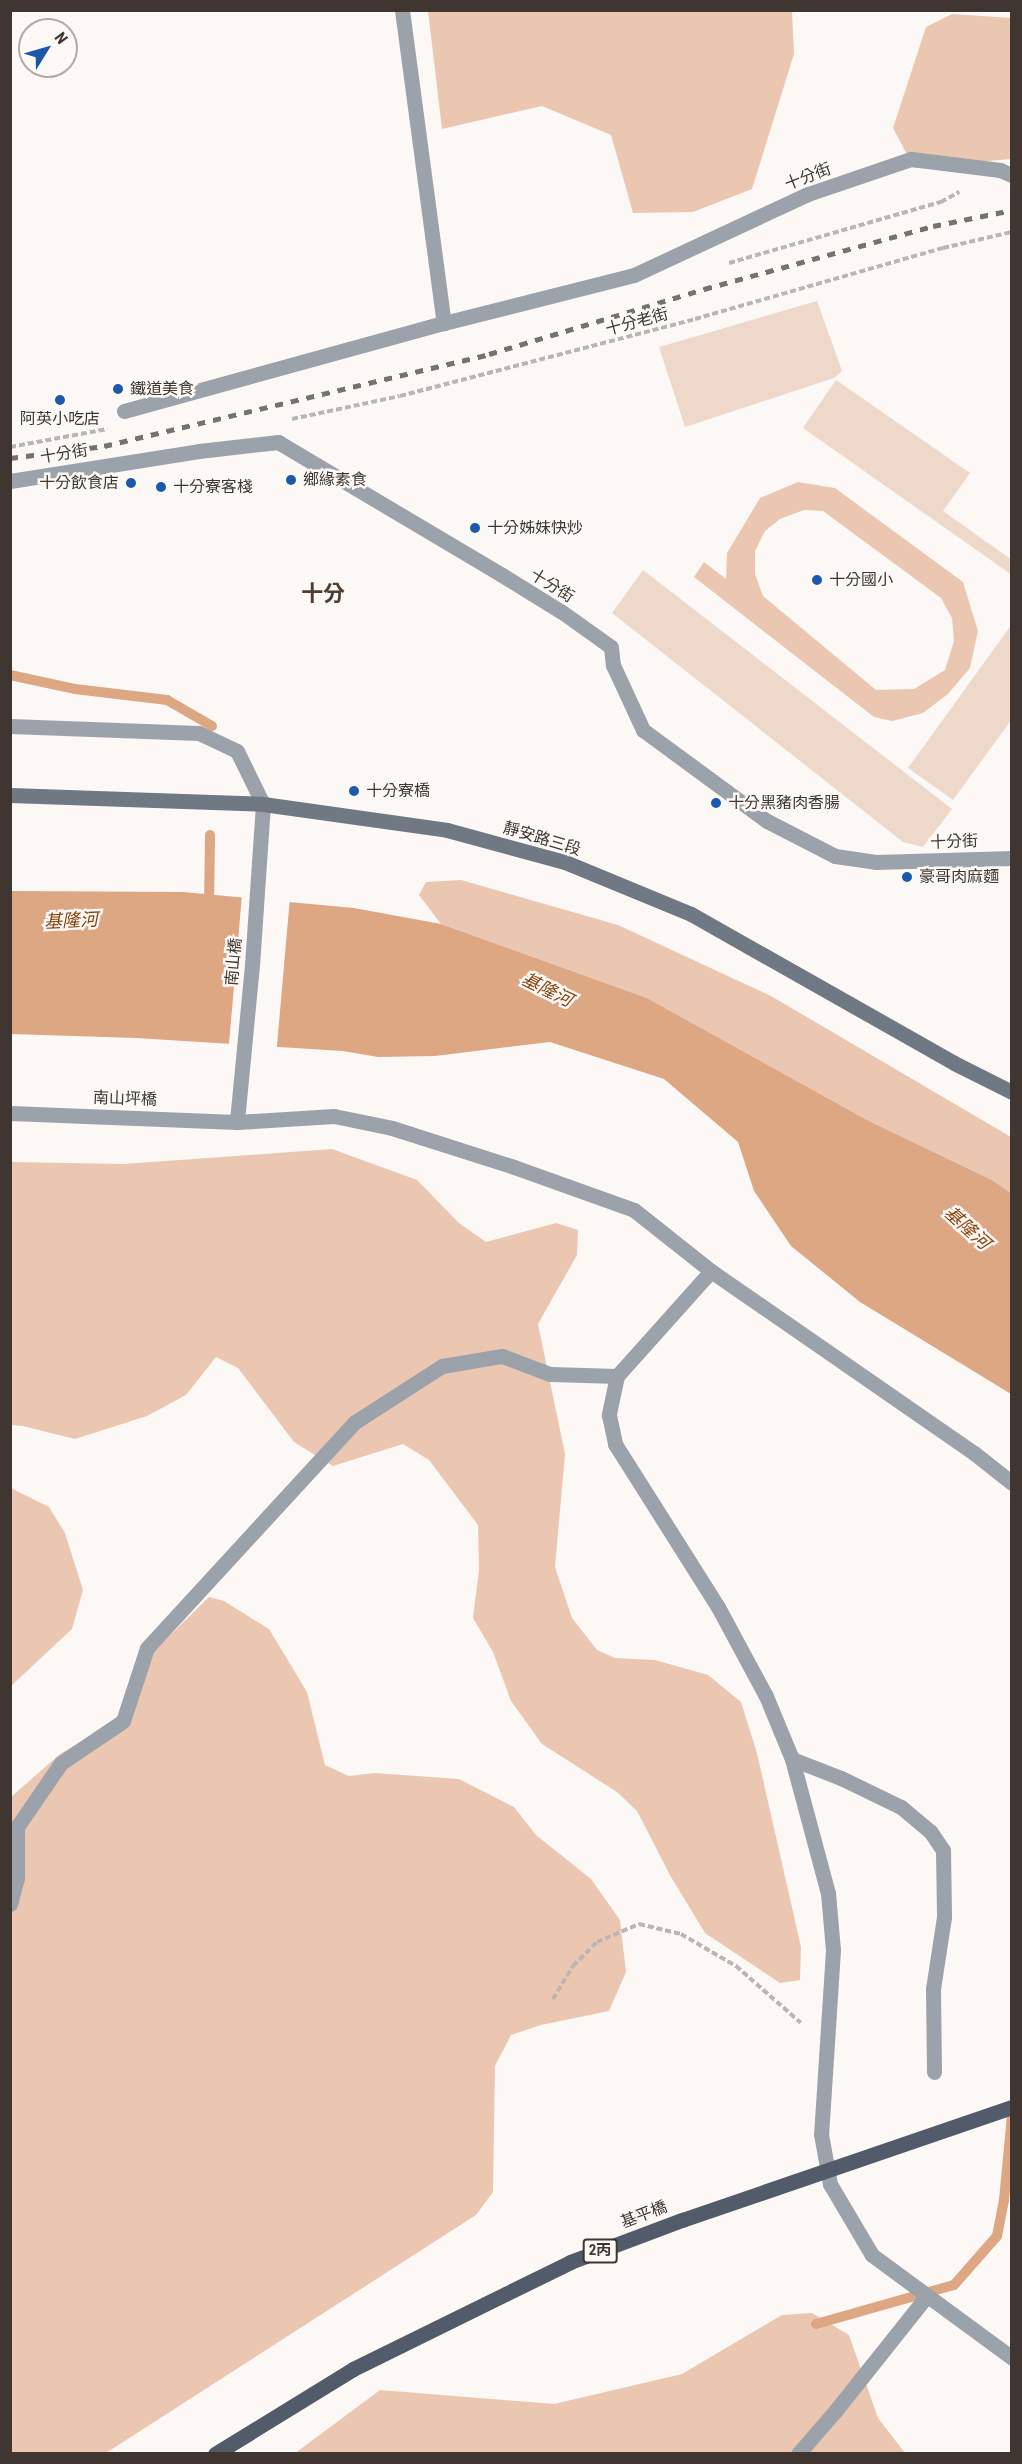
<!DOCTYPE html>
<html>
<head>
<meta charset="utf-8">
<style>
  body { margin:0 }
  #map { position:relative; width:1022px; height:2464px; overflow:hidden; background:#fcf8f5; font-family:"Roboto Condensed","Noto Sans TC",sans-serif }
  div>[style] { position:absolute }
  .green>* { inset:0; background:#ebc7b1 }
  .water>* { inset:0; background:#dea784 }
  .pier>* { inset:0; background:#fcf8f5; transform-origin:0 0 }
  .stream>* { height:10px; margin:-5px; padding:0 5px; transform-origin:5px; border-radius:5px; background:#dea784 }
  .building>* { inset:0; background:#edd8ca }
  .path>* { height:4px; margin-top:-2px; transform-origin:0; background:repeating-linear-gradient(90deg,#bbb6b2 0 6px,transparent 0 9px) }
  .service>* { height:15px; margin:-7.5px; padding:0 7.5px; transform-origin:7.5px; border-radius:7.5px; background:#9ca2aa }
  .minor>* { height:15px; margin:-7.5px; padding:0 7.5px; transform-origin:7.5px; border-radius:7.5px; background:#9ca2aa }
  .secondary>* { height:15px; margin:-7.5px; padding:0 7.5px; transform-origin:7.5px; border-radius:7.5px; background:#707884 }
  .rail>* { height:4.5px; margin-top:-2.25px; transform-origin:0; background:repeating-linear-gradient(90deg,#78716c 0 8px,transparent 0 16px) }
  .primary-bridge>* { height:15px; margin:-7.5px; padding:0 7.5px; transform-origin:7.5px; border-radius:7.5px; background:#515b69 }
  .dots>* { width:16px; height:16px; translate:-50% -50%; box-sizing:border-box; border:3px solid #fcf8f5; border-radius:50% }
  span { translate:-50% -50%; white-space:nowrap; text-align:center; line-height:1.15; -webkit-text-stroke:5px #fcf8f5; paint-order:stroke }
  .shield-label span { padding:2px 4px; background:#fcf8f5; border:2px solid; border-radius:4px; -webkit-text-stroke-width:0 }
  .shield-label { font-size:15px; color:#3f3631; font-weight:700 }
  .street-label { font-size:16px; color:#3f3631 }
  .poi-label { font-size:16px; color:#3f3631 }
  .left { translate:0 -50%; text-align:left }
  .right { translate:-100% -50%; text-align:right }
  .water-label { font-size:18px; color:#86430b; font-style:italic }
  .district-label { font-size:22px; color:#4e3d32; font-weight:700 }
  .frame { position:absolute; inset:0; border:12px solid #3f3631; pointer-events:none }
  .north { position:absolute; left:18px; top:18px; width:60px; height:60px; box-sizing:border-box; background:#fcf8f5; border:2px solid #b0aaa7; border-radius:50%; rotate:53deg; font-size:16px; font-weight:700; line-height:24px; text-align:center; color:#3f3631 }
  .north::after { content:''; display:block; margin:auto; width:21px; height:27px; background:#1c59aa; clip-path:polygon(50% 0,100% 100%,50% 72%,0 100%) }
</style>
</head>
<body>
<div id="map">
  <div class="green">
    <div style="clip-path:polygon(428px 11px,792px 11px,794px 54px,752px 189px,693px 212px,633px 213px,611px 135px,542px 106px,442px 129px)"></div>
    <div style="clip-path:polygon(952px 14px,1011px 18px,1011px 159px,914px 168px,893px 128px,926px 27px)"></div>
    <div style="clip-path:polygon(evenodd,798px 482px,835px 488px,963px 582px,978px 631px,970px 668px,948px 694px,923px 713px,892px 721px,874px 717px,694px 577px,704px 562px,726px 579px,727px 553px,760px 498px,798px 482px,804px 510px,823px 511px,941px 598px,952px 618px,954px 641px,945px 670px,914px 689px,876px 690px,763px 596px,755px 574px,755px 551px,765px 531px,780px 519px,804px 510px)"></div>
    <div style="clip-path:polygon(461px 880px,618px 925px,771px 996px,1011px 1137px,1011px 1193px,992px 1180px,869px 1121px,647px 998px,441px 924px,419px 895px,426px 882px)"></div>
    <div style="clip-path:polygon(332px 1149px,417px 1180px,459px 1223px,486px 1242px,556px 1223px,578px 1230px,577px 1255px,538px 1324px,565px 1454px,555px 1567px,572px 1618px,597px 1650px,615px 1658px,655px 1660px,708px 1675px,741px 1702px,757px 1753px,801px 1947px,800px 1980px,780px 1983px,705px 1933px,671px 1877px,637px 1811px,617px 1792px,542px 1744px,511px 1701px,493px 1652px,473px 1618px,479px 1570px,478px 1525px,429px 1460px,403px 1444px,333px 1466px,294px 1442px,238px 1368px,216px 1357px,186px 1395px,147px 1416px,75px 1439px,23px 1426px,11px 1425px,11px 1162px,124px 1164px)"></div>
    <div style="clip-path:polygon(11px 1488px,49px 1507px,65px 1533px,83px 1590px,72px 1629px,11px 1686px)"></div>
    <div style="clip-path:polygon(209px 1597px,224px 1601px,269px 1629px,307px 1692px,325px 1765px,349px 1776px,374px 1773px,459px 1779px,514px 1807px,536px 1835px,591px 1879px,620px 1920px,626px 1972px,609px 2011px,541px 2025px,511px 2035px,495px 2066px,493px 2192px,476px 2215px,106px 2453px,11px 2454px,11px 1797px,60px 1754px,133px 1711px,155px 1650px)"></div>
    <div style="clip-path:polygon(812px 2313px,849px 2335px,878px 2418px,905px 2453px,294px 2454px,380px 2390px,554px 2404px,682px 2374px,782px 2315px)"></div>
  </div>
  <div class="water">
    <div style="clip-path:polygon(11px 891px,183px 892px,354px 908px,441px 924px,647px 998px,869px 1121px,992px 1180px,1011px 1193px,1011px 1394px,860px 1302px,791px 1246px,754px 1191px,738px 1142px,664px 1079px,550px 1042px,435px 1056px,378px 1057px,343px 1051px,136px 1038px,11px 1034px)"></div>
  </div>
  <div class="pier">
    <div style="left:242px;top:895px;width:48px;height:153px;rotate:5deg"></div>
  </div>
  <div class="stream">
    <div style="left:10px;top:675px;width:66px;rotate:12.2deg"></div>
    <div style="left:75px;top:689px;width:93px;rotate:6.8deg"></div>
    <div style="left:167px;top:700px;width:52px;rotate:30deg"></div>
    <div style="left:209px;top:907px;width:72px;rotate:-89.2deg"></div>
    <div style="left:816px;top:2324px;width:143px;rotate:-15.8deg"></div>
    <div style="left:954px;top:2285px;width:65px;rotate:-48.7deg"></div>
    <div style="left:997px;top:2236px;width:37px;rotate:-79deg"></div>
    <div style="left:1004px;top:2200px;width:84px;rotate:-84.6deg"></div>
  </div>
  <div class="building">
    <div style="clip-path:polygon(817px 301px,842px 371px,834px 378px,685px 427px,659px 347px)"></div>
    <div style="clip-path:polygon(836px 380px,970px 473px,943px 511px,1012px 560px,1012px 575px,803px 428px)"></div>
    <div style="clip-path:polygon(643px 570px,952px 809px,923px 847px,903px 842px,612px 613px)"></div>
    <div style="clip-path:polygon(1012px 624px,1012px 719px,953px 800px,908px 768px)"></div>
  </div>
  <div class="path">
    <div style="left:729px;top:263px;width:221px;rotate:-16.1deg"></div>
    <div style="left:941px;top:202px;width:21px;rotate:-29deg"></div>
    <div style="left:292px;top:419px;width:110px;rotate:-12deg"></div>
    <div style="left:400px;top:396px;width:305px;rotate:-14.6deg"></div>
    <div style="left:695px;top:319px;width:258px;rotate:-16deg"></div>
    <div style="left:943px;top:248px;width:71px;rotate:-13.1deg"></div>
    <div style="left:10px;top:447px;width:99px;rotate:-10.5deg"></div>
    <div style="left:553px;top:1999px;width:39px;rotate:-59deg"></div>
    <div style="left:573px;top:1966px;width:34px;rotate:-45deg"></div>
    <div style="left:597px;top:1942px;width:46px;rotate:-23.2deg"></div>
    <div style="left:639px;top:1924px;width:43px;rotate:13.4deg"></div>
    <div style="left:681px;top:1934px;width:64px;rotate:30.2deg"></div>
    <div style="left:736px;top:1966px;width:86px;rotate:41.2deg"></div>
  </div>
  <div class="service">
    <div style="left:402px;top:10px;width:316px;rotate:82.4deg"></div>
    <div style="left:444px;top:323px;width:196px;rotate:-14.2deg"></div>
    <div style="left:634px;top:275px;width:192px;rotate:-25deg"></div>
    <div style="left:808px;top:194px;width:109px;rotate:-18.8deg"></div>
    <div style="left:911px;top:159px;width:90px;rotate:7deg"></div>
    <div style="left:1000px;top:170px;width:13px;rotate:23deg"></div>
    <div style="left:124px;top:411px;width:332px;rotate:-15.4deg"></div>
    <div style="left:711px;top:1271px;width:320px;rotate:34.7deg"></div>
    <div style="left:974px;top:1453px;width:48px;rotate:38.3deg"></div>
    <div style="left:792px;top:1759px;width:53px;rotate:21.2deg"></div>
    <div style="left:841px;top:1778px;width:67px;rotate:25.8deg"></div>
    <div style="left:901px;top:1807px;width:38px;rotate:40deg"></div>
    <div style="left:930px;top:1831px;width:23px;rotate:56deg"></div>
    <div style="left:943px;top:1850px;width:67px;rotate:89.1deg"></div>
    <div style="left:944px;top:1917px;width:73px;rotate:98.7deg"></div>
    <div style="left:933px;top:1989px;width:83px;rotate:89.3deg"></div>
    <div style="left:10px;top:1904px;width:27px;rotate:-75deg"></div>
    <div style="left:17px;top:1878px;width:51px;rotate:-90deg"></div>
    <div style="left:17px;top:1827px;width:78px;rotate:-55.5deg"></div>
    <div style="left:61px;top:1763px;width:75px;rotate:-34.1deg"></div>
    <div style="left:123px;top:1721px;width:77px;rotate:-71.8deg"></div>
    <div style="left:147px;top:1648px;width:307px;rotate:-47.4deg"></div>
    <div style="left:355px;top:1422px;width:103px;rotate:-32.8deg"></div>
    <div style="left:442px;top:1366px;width:61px;rotate:-9.5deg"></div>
    <div style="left:502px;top:1356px;width:51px;rotate:20.6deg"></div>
    <div style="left:550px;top:1374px;width:67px;rotate:1.7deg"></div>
    <div style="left:798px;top:2454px;width:58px;rotate:-49.2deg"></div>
    <div style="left:836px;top:2410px;width:144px;rotate:-51.5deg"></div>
  </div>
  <div class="minor">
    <div style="left:10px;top:481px;width:191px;rotate:-9deg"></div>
    <div style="left:199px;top:451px;width:80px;rotate:-6.5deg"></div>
    <div style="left:278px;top:442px;width:261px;rotate:30.7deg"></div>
    <div style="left:502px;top:575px;width:70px;rotate:31.7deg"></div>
    <div style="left:562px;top:612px;width:60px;rotate:35.5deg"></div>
    <div style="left:611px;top:647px;width:18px;rotate:84deg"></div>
    <div style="left:613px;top:665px;width:72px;rotate:65.2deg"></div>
    <div style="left:643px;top:730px;width:154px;rotate:36.3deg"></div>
    <div style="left:767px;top:821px;width:76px;rotate:27.2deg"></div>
    <div style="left:835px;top:856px;width:41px;rotate:8.3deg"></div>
    <div style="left:876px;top:862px;width:136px;rotate:-1.7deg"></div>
    <div style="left:10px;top:726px;width:189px;rotate:2.1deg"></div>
    <div style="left:199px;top:733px;width:42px;rotate:25.3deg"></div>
    <div style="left:237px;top:751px;width:59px;rotate:63.9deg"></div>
    <div style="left:263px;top:804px;width:161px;rotate:93.9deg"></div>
    <div style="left:252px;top:965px;width:158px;rotate:95.5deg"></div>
    <div style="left:10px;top:1113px;width:227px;rotate:2.3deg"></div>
    <div style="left:237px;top:1122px;width:97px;rotate:-3.5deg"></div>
    <div style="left:334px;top:1116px;width:59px;rotate:11.7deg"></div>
    <div style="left:392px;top:1128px;width:128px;rotate:17.7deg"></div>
    <div style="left:514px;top:1167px;width:127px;rotate:19.7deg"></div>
    <div style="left:634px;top:1210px;width:98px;rotate:38.4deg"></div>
    <div style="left:711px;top:1271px;width:141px;rotate:131.8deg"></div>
    <div style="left:617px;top:1376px;width:40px;rotate:102deg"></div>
    <div style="left:609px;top:1415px;width:30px;rotate:78deg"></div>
    <div style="left:615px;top:1444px;width:193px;rotate:57.7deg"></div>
    <div style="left:718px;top:1607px;width:101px;rotate:61.7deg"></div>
    <div style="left:766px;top:1696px;width:68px;rotate:67.6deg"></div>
    <div style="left:792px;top:1759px;width:139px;rotate:75deg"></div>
    <div style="left:828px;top:1893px;width:57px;rotate:85deg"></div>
    <div style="left:833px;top:1950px;width:184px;rotate:93.7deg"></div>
    <div style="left:821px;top:2134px;width:51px;rotate:79.8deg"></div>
    <div style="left:830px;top:2184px;width:82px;rotate:59.4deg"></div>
    <div style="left:872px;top:2255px;width:174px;rotate:36.3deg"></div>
  </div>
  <div class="secondary">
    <div style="left:10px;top:795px;width:253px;rotate:2deg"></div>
    <div style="left:263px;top:804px;width:186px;rotate:8deg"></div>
    <div style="left:447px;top:830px;width:122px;rotate:15.2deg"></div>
    <div style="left:565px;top:862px;width:136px;rotate:22.4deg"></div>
    <div style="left:691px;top:914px;width:302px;rotate:29.5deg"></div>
    <div style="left:954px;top:1063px;width:65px;rotate:26.6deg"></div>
  </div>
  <div class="rail">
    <div style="left:10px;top:458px;width:95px;rotate:-7.3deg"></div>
    <div style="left:104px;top:446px;width:396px;rotate:-13.4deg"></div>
    <div style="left:489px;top:354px;width:225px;rotate:-16.8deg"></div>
    <div style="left:704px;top:289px;width:238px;rotate:-15.4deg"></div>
    <div style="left:933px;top:226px;width:81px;rotate:-11.4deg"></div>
  </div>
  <div class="primary-bridge">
    <div style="left:215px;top:2454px;width:162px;rotate:-31.6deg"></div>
    <div style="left:353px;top:2369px;width:242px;rotate:-26.2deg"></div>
    <div style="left:570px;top:2262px;width:120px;rotate:-20.6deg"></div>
    <div style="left:682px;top:2220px;width:349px;rotate:-18.9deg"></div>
  </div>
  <div class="dots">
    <div style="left:118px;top:389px;background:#1c59aa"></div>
    <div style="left:60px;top:400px;background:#1c59aa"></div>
    <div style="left:291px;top:480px;background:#1c59aa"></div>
    <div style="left:131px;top:483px;background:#1c59aa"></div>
    <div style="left:161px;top:487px;background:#1c59aa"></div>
    <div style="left:475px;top:528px;background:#1c59aa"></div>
    <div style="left:817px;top:580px;background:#1c59aa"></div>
    <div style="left:354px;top:791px;background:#1c59aa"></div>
    <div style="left:716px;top:803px;background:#1c59aa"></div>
    <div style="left:907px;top:877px;background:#1c59aa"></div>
  </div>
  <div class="shield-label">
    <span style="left:600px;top:2251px">2丙</span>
  </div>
  <div class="street-label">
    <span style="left:808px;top:177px;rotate:-21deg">十分街</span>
    <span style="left:637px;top:322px;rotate:-15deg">十分老街</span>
    <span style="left:64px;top:454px;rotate:-9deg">十分街</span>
    <span style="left:552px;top:586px;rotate:32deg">十分街</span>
    <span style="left:542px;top:839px;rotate:17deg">靜安路三段</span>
    <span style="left:954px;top:842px;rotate:-2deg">十分街</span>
    <span style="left:234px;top:962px;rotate:-85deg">南山橋</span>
    <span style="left:125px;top:1099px;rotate:2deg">南山坪橋</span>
    <span style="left:644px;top:2215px;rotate:-21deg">基平橋</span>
  </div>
  <div class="poi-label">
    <span class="left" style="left:130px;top:389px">鐵道美食</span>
    <span style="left:60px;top:419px">阿英小吃店</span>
    <span class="left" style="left:303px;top:480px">鄉緣素食</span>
    <span class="right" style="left:119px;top:483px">十分飲食店</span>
    <span class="left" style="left:173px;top:487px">十分寮客棧</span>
    <span class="left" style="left:487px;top:528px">十分姊妹快炒</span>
    <span class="left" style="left:829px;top:580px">十分國小</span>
    <span class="left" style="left:366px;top:791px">十分寮橋</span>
    <span class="left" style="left:728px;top:803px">十分黑豬肉香腸</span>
    <span class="left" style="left:919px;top:877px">豪哥肉麻麵</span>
  </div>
  <div class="water-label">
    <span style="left:71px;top:921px;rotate:-3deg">基隆河</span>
    <span style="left:547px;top:990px;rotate:26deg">基隆河</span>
    <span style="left:967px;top:1228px;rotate:42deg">基隆河</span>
  </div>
  <div class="district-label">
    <span style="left:323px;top:594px">十分</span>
  </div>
  <div class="frame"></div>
  <div class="north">N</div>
</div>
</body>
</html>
